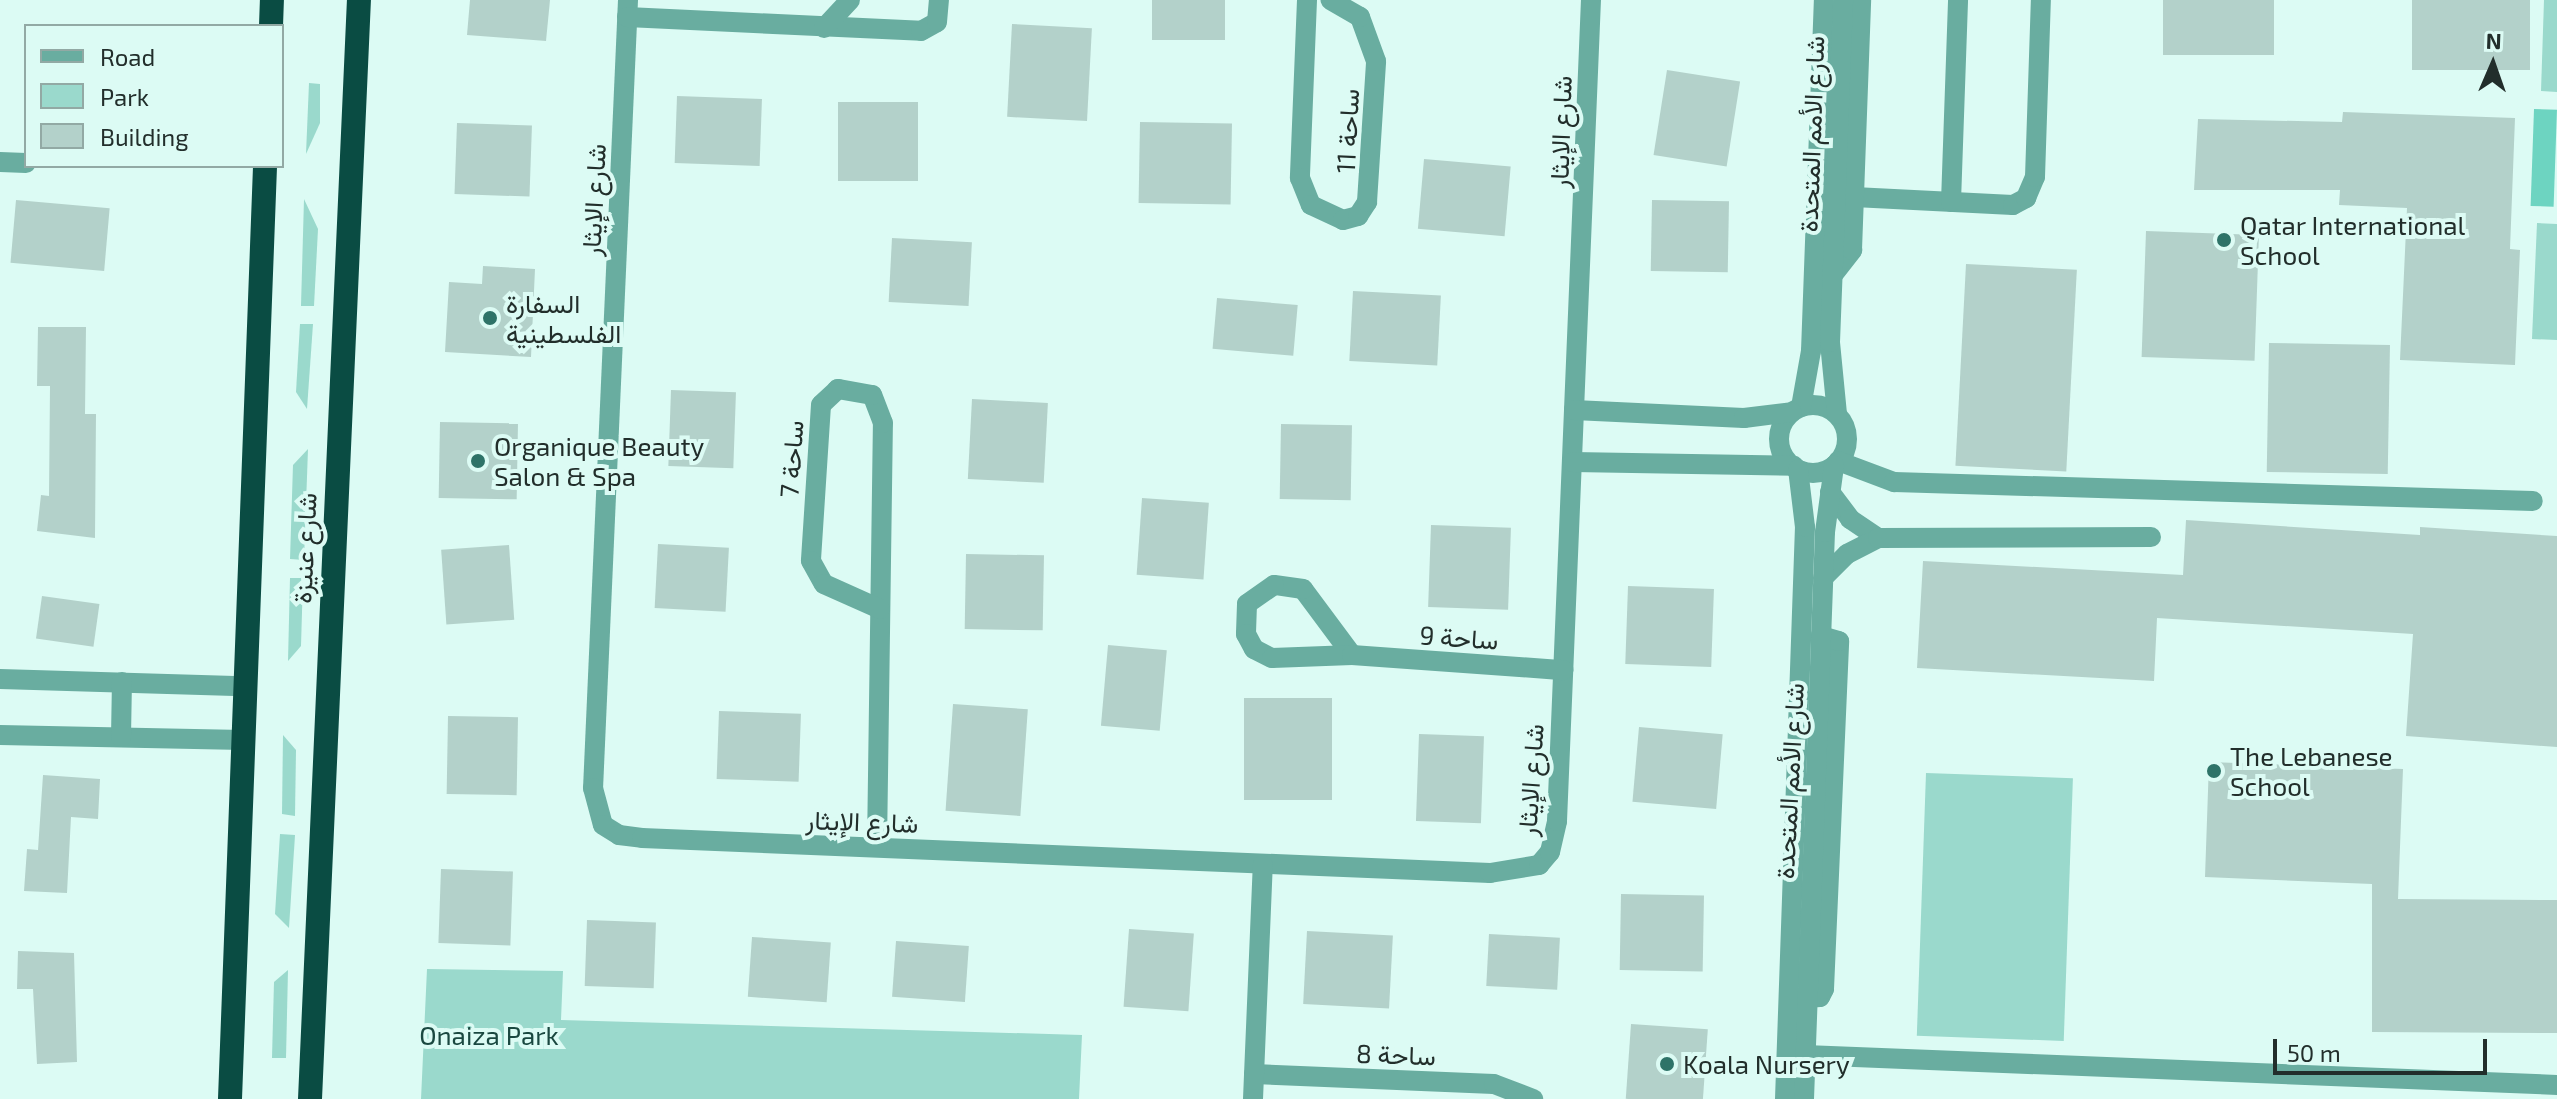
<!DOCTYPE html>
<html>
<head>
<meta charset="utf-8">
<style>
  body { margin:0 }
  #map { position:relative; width:2557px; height:1099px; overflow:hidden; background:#dcfbf4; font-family:"Exo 2",Vazirmatn,sans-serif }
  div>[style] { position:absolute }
  .green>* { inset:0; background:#9ad9cc; transform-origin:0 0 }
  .water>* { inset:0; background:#6dd4c1; transform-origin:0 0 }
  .building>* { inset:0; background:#b3d1ca; transform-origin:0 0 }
  .minor>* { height:20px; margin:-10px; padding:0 10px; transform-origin:10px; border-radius:10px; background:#69ada0 }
  .minor>.ring { margin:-10px; padding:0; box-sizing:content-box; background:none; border:20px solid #69ada0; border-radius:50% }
  .highway>* { height:24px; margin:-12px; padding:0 12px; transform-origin:12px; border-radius:12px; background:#0a4c43 }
  .dots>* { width:22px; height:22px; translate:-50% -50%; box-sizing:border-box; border:4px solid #dcfbf4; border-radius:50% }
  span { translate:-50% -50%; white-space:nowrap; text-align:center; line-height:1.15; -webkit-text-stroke:8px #dcfbf4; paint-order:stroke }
  .street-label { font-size:26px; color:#222e2b }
  .poi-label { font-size:26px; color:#222e2b }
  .left { translate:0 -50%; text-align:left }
  .park-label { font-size:26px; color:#1a4840 }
  .legend { position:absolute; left:24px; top:24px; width:260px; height:144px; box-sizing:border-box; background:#dcfbf4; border:2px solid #92a9a4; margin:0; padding:10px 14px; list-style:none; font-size:24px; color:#222e2b }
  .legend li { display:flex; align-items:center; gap:16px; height:40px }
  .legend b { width:40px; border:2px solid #92a9a4 }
  .north { position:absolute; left:2453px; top:24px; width:80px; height:80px; -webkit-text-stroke:6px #dcfbf4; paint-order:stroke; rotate:2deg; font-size:22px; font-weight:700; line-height:32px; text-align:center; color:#222e2b }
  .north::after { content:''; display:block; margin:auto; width:28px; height:36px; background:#222e2b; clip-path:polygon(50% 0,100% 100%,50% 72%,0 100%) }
  .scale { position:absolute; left:2273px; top:1039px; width:214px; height:36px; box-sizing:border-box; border:4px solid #222e2b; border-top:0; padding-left:10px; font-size:24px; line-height:28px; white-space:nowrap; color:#222e2b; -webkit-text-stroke:6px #dcfbf4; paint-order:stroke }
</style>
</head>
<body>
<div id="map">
  <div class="green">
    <div style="clip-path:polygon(2544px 0,2557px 0,2557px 92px,2541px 91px)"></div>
    <div style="clip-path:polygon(309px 83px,320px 84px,320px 123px,306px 154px)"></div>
    <div style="clip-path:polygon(304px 199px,318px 229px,314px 306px,301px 306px)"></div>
    <div style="clip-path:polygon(2537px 223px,2557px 224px,2557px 340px,2532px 339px)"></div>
    <div style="clip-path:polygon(300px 324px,313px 324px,307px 409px,296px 392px)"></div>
    <div style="clip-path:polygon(308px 449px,304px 560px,290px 559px,293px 465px)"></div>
    <div style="clip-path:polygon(290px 578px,303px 578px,301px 646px,288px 661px)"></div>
    <div style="clip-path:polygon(283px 735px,296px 750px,295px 816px,282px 814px)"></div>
    <div style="left:1926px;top:773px;width:147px;height:263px;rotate:2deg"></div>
    <div style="clip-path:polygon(280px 834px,295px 835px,289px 928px,275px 914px)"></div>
    <div style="clip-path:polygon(427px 969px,563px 971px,561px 1020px,1082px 1035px,1079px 1099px,421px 1099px)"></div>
    <div style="clip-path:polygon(288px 970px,286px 1058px,272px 1058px,274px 982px)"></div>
  </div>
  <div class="water">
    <div style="left:2534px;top:109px;width:23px;height:97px;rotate:2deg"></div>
  </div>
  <div class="building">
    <div style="clip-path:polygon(470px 0,550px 0,546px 41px,467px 35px)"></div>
    <div style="left:1152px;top:0;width:73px;height:40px"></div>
    <div style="left:2163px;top:0;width:111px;height:55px"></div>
    <div style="left:2412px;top:0;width:118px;height:70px"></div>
    <div style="left:1012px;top:24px;width:80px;height:93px;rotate:3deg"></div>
    <div style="left:1667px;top:70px;width:74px;height:86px;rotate:9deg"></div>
    <div style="left:677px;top:96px;width:85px;height:67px;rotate:2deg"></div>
    <div style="left:838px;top:102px;width:80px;height:79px"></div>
    <div style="clip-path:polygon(2343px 112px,2515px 118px,2510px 249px,2520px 250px,2515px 365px,2400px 360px,2407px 208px,2339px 205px,2340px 190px,2194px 190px,2198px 119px,2342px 122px)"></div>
    <div style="left:1140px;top:122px;width:92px;height:81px;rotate:1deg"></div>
    <div style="left:457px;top:123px;width:75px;height:71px;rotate:2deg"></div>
    <div style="left:1424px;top:159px;width:87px;height:70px;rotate:5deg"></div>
    <div style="left:16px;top:200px;width:94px;height:63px;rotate:5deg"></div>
    <div style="left:1652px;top:200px;width:77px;height:71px;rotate:1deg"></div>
    <div style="left:2146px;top:231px;width:113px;height:126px;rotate:2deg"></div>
    <div style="left:892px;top:238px;width:80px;height:64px;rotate:3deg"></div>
    <div style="left:1966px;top:264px;width:111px;height:202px;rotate:3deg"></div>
    <div style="clip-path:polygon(483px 266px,535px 269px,531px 357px,445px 352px,449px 282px,482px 284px)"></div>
    <div style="left:1353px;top:291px;width:88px;height:70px;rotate:3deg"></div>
    <div style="left:1217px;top:298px;width:81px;height:51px;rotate:5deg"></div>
    <div style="clip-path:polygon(38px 327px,86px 327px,85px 414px,96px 414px,95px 538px,37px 531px,41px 495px,49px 496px,50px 386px,37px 386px)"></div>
    <div style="left:2269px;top:343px;width:121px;height:129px;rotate:1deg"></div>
    <div style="left:671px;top:390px;width:65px;height:76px;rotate:2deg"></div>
    <div style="left:972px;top:399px;width:76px;height:80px;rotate:3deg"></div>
    <div style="left:440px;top:422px;width:78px;height:76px;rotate:1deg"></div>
    <div style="left:1281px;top:424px;width:71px;height:75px;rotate:1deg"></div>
    <div style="left:1142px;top:498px;width:67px;height:77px;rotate:4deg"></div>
    <div style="clip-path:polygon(2186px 520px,2420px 535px,2420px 527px,2557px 536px,2557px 747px,2406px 736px,2413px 634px,2157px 618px,2154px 681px,1917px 668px,1923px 561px,2183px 575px)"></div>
    <div style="left:1431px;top:525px;width:80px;height:82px;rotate:2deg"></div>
    <div style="left:658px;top:544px;width:71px;height:64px;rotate:3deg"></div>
    <div style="left:509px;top:545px;width:75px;height:68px;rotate:86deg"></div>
    <div style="left:966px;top:554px;width:78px;height:75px;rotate:1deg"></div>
    <div style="left:1628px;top:586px;width:86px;height:78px;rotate:2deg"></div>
    <div style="left:42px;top:596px;width:58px;height:43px;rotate:8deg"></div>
    <div style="left:1108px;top:645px;width:59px;height:81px;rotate:5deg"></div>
    <div style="left:1332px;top:698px;width:102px;height:88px;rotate:90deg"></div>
    <div style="left:953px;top:704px;width:75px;height:107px;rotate:4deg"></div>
    <div style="left:719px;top:711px;width:82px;height:68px;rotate:2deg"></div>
    <div style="left:448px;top:716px;width:70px;height:78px;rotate:1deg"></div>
    <div style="left:1639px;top:727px;width:84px;height:75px;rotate:5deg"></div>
    <div style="left:1419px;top:734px;width:65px;height:87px;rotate:2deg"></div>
    <div style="clip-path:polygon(2209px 762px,2403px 769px,2398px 899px,2557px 900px,2557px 1033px,2372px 1032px,2372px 884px,2205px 877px)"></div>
    <div style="clip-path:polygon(43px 775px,100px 779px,98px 819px,71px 817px,67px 893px,24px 891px,27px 849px,38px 850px)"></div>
    <div style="left:441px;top:869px;width:72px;height:74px;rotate:2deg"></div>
    <div style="left:1621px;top:894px;width:83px;height:76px;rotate:1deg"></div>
    <div style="left:587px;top:920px;width:69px;height:66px;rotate:2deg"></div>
    <div style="left:1129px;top:929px;width:65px;height:78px;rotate:4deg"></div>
    <div style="left:1307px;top:931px;width:86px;height:73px;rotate:3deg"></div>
    <div style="left:1489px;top:934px;width:71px;height:52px;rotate:3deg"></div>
    <div style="left:752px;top:937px;width:79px;height:60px;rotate:4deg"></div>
    <div style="left:896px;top:941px;width:73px;height:56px;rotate:4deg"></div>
    <div style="clip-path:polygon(18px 951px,74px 953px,77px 1062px,37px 1064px,33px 989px,17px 989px)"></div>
    <div style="left:1631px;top:1024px;width:77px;height:75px;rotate:4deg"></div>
  </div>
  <div class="minor">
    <div style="left:628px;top:0;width:789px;rotate:92.54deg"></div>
    <div style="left:593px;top:788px;width:38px;rotate:75deg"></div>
    <div style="left:603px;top:825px;width:19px;rotate:32deg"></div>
    <div style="left:619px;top:835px;width:23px;rotate:7deg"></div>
    <div style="left:642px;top:838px;width:849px;rotate:2.36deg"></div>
    <div style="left:1490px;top:873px;width:50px;rotate:-9.3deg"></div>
    <div style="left:1539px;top:865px;width:17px;rotate:-50deg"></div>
    <div style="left:1550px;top:852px;width:32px;rotate:-77deg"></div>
    <div style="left:1557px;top:821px;width:822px;rotate:-87.63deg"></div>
    <div style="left:1307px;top:0;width:178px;rotate:92.3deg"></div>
    <div style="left:1300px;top:178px;width:29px;rotate:68deg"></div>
    <div style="left:1311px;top:205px;width:35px;rotate:25deg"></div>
    <div style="left:1343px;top:220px;width:16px;rotate:-15deg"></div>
    <div style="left:1358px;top:216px;width:17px;rotate:-57deg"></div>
    <div style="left:1367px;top:202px;width:141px;rotate:-86.3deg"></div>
    <div style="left:1376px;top:61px;width:47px;rotate:-110deg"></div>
    <div style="left:1360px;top:17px;width:34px;rotate:-150deg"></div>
    <div style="left:627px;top:17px;width:294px;rotate:2.7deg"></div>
    <div style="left:921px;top:31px;width:18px;rotate:-29deg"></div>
    <div style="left:937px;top:22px;width:22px;rotate:-85deg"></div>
    <div style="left:824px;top:28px;width:38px;rotate:-47deg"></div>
    <div style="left:0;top:162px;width:26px;rotate:2deg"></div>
    <div style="left:1854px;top:197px;width:159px;rotate:2.9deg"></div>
    <div style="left:2013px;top:205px;width:15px;rotate:-28deg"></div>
    <div style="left:2026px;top:198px;width:23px;rotate:-67deg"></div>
    <div style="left:2035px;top:177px;width:177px;rotate:-88.1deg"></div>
    <div style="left:1951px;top:202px;width:202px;rotate:-88deg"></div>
    <div style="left:1832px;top:276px;width:33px;rotate:-52deg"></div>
    <div style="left:1852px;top:250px;width:250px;rotate:-87.9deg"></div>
    <div class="ring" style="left:1779px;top:405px;width:48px;height:48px"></div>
    <div style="left:1801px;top:407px;width:57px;rotate:-79.9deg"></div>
    <div style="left:1811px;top:351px;width:351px;rotate:-87.9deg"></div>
    <div style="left:1574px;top:410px;width:170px;rotate:2.7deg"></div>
    <div style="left:1744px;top:418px;width:48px;rotate:-7.1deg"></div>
    <div style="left:1837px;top:414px;width:72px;rotate:-95.6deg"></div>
    <div style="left:1830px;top:342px;width:342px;rotate:-87.8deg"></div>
    <div style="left:1838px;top:461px;width:60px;rotate:20.6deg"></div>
    <div style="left:1894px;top:482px;width:639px;rotate:1.7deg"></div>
    <div style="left:1573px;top:462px;width:221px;rotate:1deg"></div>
    <div style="left:1830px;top:492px;width:34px;rotate:53deg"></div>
    <div style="left:1850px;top:519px;width:34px;rotate:34deg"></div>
    <div style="left:1823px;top:578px;width:34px;rotate:-45deg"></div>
    <div style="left:1847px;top:554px;width:35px;rotate:-27deg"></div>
    <div style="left:1878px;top:538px;width:273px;rotate:-0.2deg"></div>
    <div style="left:1352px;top:655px;width:82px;rotate:-126.6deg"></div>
    <div style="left:1303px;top:589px;width:29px;rotate:-172deg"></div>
    <div style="left:1274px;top:585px;width:33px;rotate:145deg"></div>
    <div style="left:1247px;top:604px;width:30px;rotate:92deg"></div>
    <div style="left:1246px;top:634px;width:17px;rotate:62deg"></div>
    <div style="left:1254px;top:649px;width:20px;rotate:27deg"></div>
    <div style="left:1272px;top:658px;width:80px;rotate:-2.1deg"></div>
    <div style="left:1352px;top:655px;width:212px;rotate:4.1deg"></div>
    <div style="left:0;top:679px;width:243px;rotate:1.7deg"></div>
    <div style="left:0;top:735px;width:243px;rotate:1.2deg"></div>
    <div style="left:121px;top:737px;width:55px;rotate:-89deg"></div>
    <div style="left:877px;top:847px;width:424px;rotate:-89.2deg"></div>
    <div style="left:883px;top:423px;width:30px;rotate:-111deg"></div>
    <div style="left:872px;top:395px;width:35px;rotate:-170deg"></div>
    <div style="left:838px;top:389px;width:23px;rotate:137deg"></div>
    <div style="left:821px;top:405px;width:156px;rotate:93.7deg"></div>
    <div style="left:811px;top:561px;width:26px;rotate:61deg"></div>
    <div style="left:824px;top:584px;width:61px;rotate:24.1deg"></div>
    <div style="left:1806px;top:998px;width:14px;rotate:-4deg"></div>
    <div style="left:1820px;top:997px;width:9px;rotate:-63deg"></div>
    <div style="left:1824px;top:989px;width:348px;rotate:-87.5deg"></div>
    <div style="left:1839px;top:641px;width:19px;rotate:-164deg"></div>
    <div style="left:1805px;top:1055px;width:753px;rotate:2.28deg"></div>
    <div style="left:1254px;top:1074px;width:240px;rotate:2.4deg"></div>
    <div style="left:1494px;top:1084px;width:42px;rotate:21deg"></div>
    <div style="left:1253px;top:1099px;width:234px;rotate:-87.6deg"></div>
    <div style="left:1785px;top:1099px;width:572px;rotate:-88deg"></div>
    <div style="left:1805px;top:527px;width:58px;rotate:-96.9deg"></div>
    <div style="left:1804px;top:1099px;width:567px;rotate:-87.88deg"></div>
    <div style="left:1825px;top:532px;width:67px;rotate:-82.2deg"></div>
  </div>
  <div class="highway">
    <div style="left:271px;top:26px;width:26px;rotate:-88deg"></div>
    <div style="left:230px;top:1099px;width:934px;rotate:-87.85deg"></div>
    <div style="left:310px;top:1099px;width:1100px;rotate:-87.45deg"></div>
  </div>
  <div class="dots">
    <div style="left:2224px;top:240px;background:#2e7368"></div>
    <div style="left:490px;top:318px;background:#2e7368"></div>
    <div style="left:478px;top:461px;background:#2e7368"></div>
    <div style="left:2214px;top:771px;background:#2e7368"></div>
    <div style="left:1667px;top:1064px;background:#2e7368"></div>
  </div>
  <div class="street-label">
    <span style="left:1347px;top:131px;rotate:-87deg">ساحة 11</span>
    <span style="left:1560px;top:132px;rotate:-88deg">شارع الإيثار</span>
    <span style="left:1811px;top:134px;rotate:-88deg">شارع الأمم المتحدة</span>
    <span style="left:593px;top:200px;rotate:-87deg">شارع الإيثار</span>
    <span style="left:791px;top:459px;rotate:-86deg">ساحة 7</span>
    <span style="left:304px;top:548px;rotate:-87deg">شارع عنيزة</span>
    <span style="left:1459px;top:637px;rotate:4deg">ساحة 9</span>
    <span style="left:1530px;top:780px;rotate:-86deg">شارع الإيثار</span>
    <span style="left:1789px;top:781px;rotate:-87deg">شارع الأمم المتحدة</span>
    <span style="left:862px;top:821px;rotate:2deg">شارع الإيثار</span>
    <span style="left:1396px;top:1054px;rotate:2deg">ساحة 8</span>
  </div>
  <div class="poi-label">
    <span class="left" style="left:2240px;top:240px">Qatar International<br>School</span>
    <span class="left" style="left:506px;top:318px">السفارة<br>الفلسطينية</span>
    <span class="left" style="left:494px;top:461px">Organique Beauty<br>Salon &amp; Spa</span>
    <span class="left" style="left:2230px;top:771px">The Lebanese<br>School</span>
    <span class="left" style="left:1683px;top:1064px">Koala Nursery</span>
  </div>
  <div class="park-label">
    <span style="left:489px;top:1035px">Onaiza Park</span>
  </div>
  <ul class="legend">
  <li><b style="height:10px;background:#69ada0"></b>Road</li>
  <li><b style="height:22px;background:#9ad9cc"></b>Park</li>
  <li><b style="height:22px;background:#b3d1ca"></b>Building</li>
  </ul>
  <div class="north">N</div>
  <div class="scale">50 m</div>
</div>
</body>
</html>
